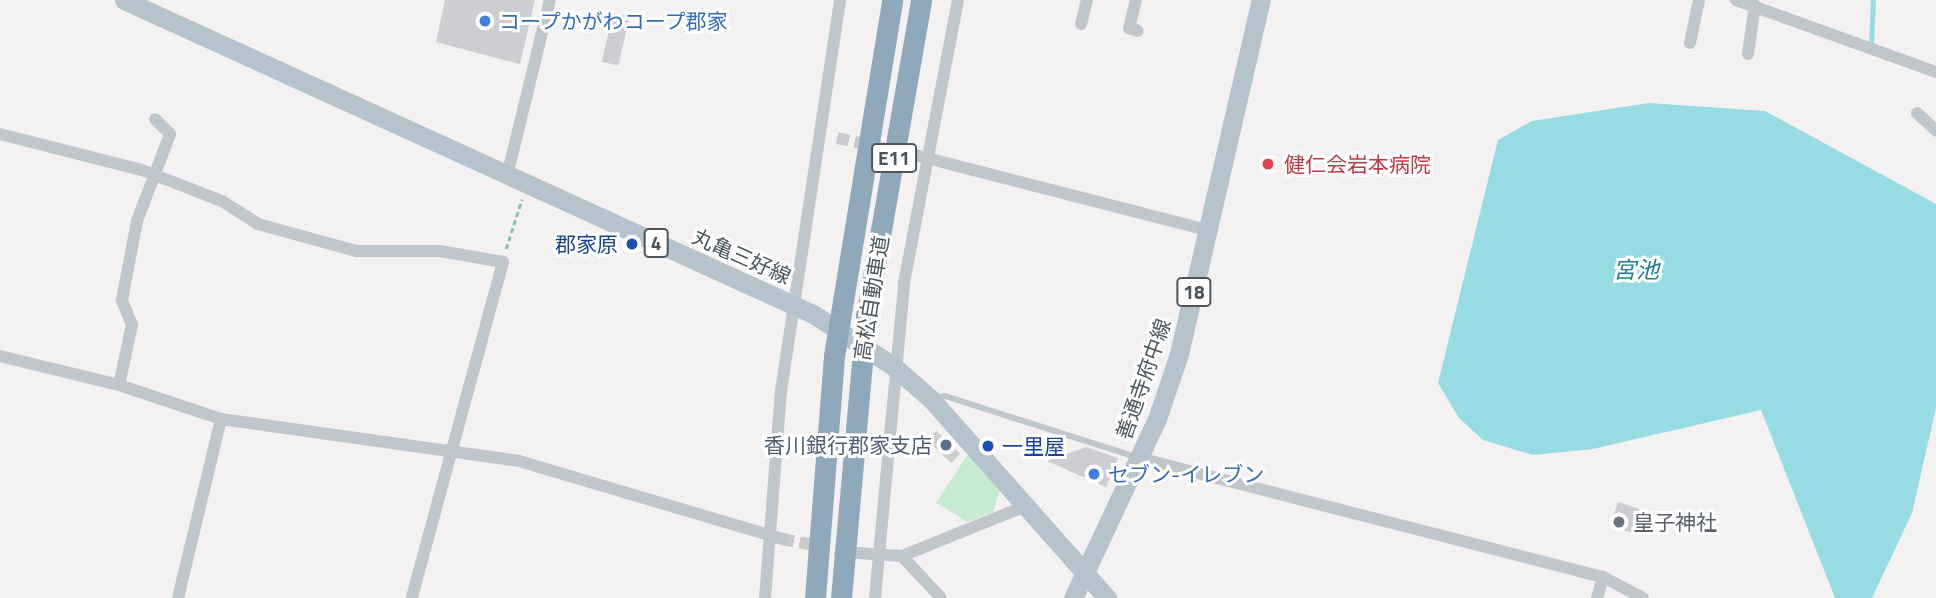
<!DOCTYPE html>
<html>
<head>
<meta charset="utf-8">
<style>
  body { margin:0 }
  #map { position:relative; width:1936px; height:598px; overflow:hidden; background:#f3f1f2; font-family:"Titillium Web","Noto Sans JP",sans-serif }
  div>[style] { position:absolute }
  .green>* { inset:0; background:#c6ebd0 }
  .water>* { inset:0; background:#98dce3 }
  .stream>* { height:4.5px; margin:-2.25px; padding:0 2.25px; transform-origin:2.25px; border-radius:2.25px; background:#98dce3 }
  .building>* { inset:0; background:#ccced2; transform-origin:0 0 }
  .minor-tunnel>* { height:12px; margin-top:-6px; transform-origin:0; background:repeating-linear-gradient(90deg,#c9cacd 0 12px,transparent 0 18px) }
  .path>* { height:2.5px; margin-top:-1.25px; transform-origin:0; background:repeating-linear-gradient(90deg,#81c69c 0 5px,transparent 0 8.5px) }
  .service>* { height:6px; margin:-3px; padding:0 3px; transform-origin:3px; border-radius:3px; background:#bfc7cc }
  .minor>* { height:12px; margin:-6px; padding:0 6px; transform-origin:6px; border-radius:6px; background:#bfc7cc }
  .primary>* { height:19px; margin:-9.5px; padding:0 9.5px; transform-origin:9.5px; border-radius:9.5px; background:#b4c3cc }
  .motorway>* { height:21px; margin:-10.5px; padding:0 10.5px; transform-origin:10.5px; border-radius:10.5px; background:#8fa9ba }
  .dots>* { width:19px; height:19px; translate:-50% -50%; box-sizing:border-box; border:4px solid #fff; border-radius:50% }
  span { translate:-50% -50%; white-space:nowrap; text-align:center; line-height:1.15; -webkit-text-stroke:6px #fff; paint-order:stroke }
  .shield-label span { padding:2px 5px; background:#fff; border:2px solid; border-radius:5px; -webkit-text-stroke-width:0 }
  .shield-label { font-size:19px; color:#4b565d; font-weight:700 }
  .shop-label { font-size:21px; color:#366cbe }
  .left { translate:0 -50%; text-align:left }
  .health-label { font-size:21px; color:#be3a42 }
  .transit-label { font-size:21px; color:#164399 }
  .right { translate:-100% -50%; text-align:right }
  .street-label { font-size:21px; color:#4b565d }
  .service-label { font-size:21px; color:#4e5e75 }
  .worship-label { font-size:21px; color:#5b616d }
  .water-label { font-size:23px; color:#1b7f89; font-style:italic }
</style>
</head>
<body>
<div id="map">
  <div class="green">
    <div style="clip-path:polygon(970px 451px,1001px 486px,993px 512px,968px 522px,936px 503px)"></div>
  </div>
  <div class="water">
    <div style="clip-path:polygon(1649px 103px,1765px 111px,1936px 204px,1936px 408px,1912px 513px,1872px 598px,1835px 598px,1761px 410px,1593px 449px,1533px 455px,1483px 440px,1459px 418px,1438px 383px,1498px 140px,1532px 121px)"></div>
  </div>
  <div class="stream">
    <div style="left:1871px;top:47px;width:47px;rotate:-87.6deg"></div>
  </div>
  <div class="building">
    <div style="clip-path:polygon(445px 0,535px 0,520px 64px,436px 42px)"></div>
    <div style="left:613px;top:13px;width:17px;height:50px;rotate:13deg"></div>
    <div style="left:936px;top:431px;width:33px;height:13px;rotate:43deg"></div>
    <div style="clip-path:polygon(1086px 447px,1118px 458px,1106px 487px,1047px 461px)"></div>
    <div style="left:1618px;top:502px;width:22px;height:25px;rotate:18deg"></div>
  </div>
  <div class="minor-tunnel">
    <div style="left:837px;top:138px;width:80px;rotate:12.3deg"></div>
    <div style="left:782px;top:539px;width:70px;rotate:10.7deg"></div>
  </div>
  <div class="path">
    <div style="left:506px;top:249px;width:52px;rotate:-72.3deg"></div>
  </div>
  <div class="service">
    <div style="left:936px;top:398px;width:9px;rotate:-13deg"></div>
    <div style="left:945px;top:396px;width:201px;rotate:17.7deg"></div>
  </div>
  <div class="minor">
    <div style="left:1136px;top:0;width:29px;rotate:104deg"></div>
    <div style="left:1129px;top:28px;width:9px;rotate:18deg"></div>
    <div style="left:1736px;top:0;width:213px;rotate:19.8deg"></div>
    <div style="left:1081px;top:24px;width:25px;rotate:-76deg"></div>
    <div style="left:1690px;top:43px;width:44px;rotate:-78.2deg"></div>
    <div style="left:1748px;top:54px;width:49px;rotate:-81.9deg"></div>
    <div style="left:1917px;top:113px;width:26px;rotate:43deg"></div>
    <div style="left:0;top:134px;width:146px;rotate:14.2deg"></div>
    <div style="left:142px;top:170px;width:86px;rotate:21.2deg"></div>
    <div style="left:222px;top:201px;width:43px;rotate:32.6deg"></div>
    <div style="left:258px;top:224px;width:102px;rotate:15.4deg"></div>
    <div style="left:356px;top:251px;width:84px"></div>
    <div style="left:440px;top:251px;width:64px;rotate:9.9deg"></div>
    <div style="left:503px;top:262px;width:348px;rotate:105.2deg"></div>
    <div style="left:915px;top:155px;width:302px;rotate:14.4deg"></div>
    <div style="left:507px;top:176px;width:181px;rotate:-76.3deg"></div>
    <div style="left:0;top:356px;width:122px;rotate:13.7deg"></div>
    <div style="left:119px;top:385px;width:108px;rotate:18.4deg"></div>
    <div style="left:221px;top:419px;width:301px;rotate:8deg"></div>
    <div style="left:519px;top:461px;width:274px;rotate:16.5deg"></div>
    <div style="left:119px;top:385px;width:61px;rotate:-77.8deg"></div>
    <div style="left:132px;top:325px;width:27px;rotate:-112deg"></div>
    <div style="left:122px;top:300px;width:80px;rotate:-79.2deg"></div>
    <div style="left:137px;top:221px;width:93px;rotate:-69.2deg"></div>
    <div style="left:170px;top:134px;width:21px;rotate:-135deg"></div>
    <div style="left:1139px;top:458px;width:479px;rotate:14.4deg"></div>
    <div style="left:1603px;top:577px;width:45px;rotate:27.7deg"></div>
    <div style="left:858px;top:553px;width:44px;rotate:3.9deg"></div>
    <div style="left:902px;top:556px;width:136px;rotate:-22deg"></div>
    <div style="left:902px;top:556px;width:57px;rotate:47.1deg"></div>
    <div style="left:178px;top:598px;width:184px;rotate:-76.5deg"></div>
    <div style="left:765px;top:598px;width:208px;rotate:-85.6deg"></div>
    <div style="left:781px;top:391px;width:395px;rotate:-81.4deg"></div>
    <div style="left:875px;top:598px;width:316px;rotate:-84.7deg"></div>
    <div style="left:904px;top:283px;width:288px;rotate:-79.2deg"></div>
    <div style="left:1597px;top:598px;width:22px;rotate:-74deg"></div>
  </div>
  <div class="primary">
    <div style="left:124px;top:0;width:757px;rotate:24.5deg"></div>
    <div style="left:813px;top:314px;width:95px;rotate:33deg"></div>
    <div style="left:893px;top:366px;width:50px;rotate:41deg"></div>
    <div style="left:931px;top:399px;width:266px;rotate:48.5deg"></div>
    <div style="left:1073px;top:598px;width:198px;rotate:-64.9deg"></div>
    <div style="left:1157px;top:419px;width:69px;rotate:-71.3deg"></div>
    <div style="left:1179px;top:354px;width:363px;rotate:-77deg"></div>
  </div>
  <div class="motorway">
    <div style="left:815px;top:598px;width:243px;rotate:-85.5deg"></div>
    <div style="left:834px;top:356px;width:361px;rotate:-80.7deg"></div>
    <div style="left:841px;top:598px;width:283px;rotate:-84.9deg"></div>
    <div style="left:866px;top:316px;width:321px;rotate:-80.1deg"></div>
  </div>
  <div class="dots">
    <div style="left:485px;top:21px;background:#3f7fe0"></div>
    <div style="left:1268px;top:164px;background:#e0444e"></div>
    <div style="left:632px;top:244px;background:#1a4fb4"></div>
    <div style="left:946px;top:445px;background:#5c6f8a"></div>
    <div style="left:988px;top:446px;background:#1a4fb4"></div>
    <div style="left:1094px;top:474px;background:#3f7fe0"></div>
    <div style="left:1619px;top:522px;background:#6b7280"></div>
  </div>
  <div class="shield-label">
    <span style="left:894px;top:158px">E11</span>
    <span style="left:656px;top:243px">4</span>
    <span style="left:1194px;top:292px">18</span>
  </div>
  <div class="shop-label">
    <span class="left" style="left:499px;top:21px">コープかがわコープ郡家</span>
    <span class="left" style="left:1108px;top:474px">セブン-イレブン</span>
  </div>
  <div class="health-label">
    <span class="left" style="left:1284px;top:164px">健仁会岩本病院</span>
  </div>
  <div class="transit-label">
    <span class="right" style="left:618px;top:244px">郡家原</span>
    <span class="left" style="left:1002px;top:446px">一里屋</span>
  </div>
  <div class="street-label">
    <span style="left:742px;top:256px;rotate:24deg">丸亀三好線</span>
    <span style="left:871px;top:298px;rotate:-81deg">高松自動車道</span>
    <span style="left:1143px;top:379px;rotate:-71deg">善通寺府中線</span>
  </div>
  <div class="service-label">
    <span class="right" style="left:932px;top:445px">香川銀行郡家支店</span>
  </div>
  <div class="worship-label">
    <span class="left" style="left:1633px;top:522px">皇子神社</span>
  </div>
  <div class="water-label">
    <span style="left:1636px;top:270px">宮池</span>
  </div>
</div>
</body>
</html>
